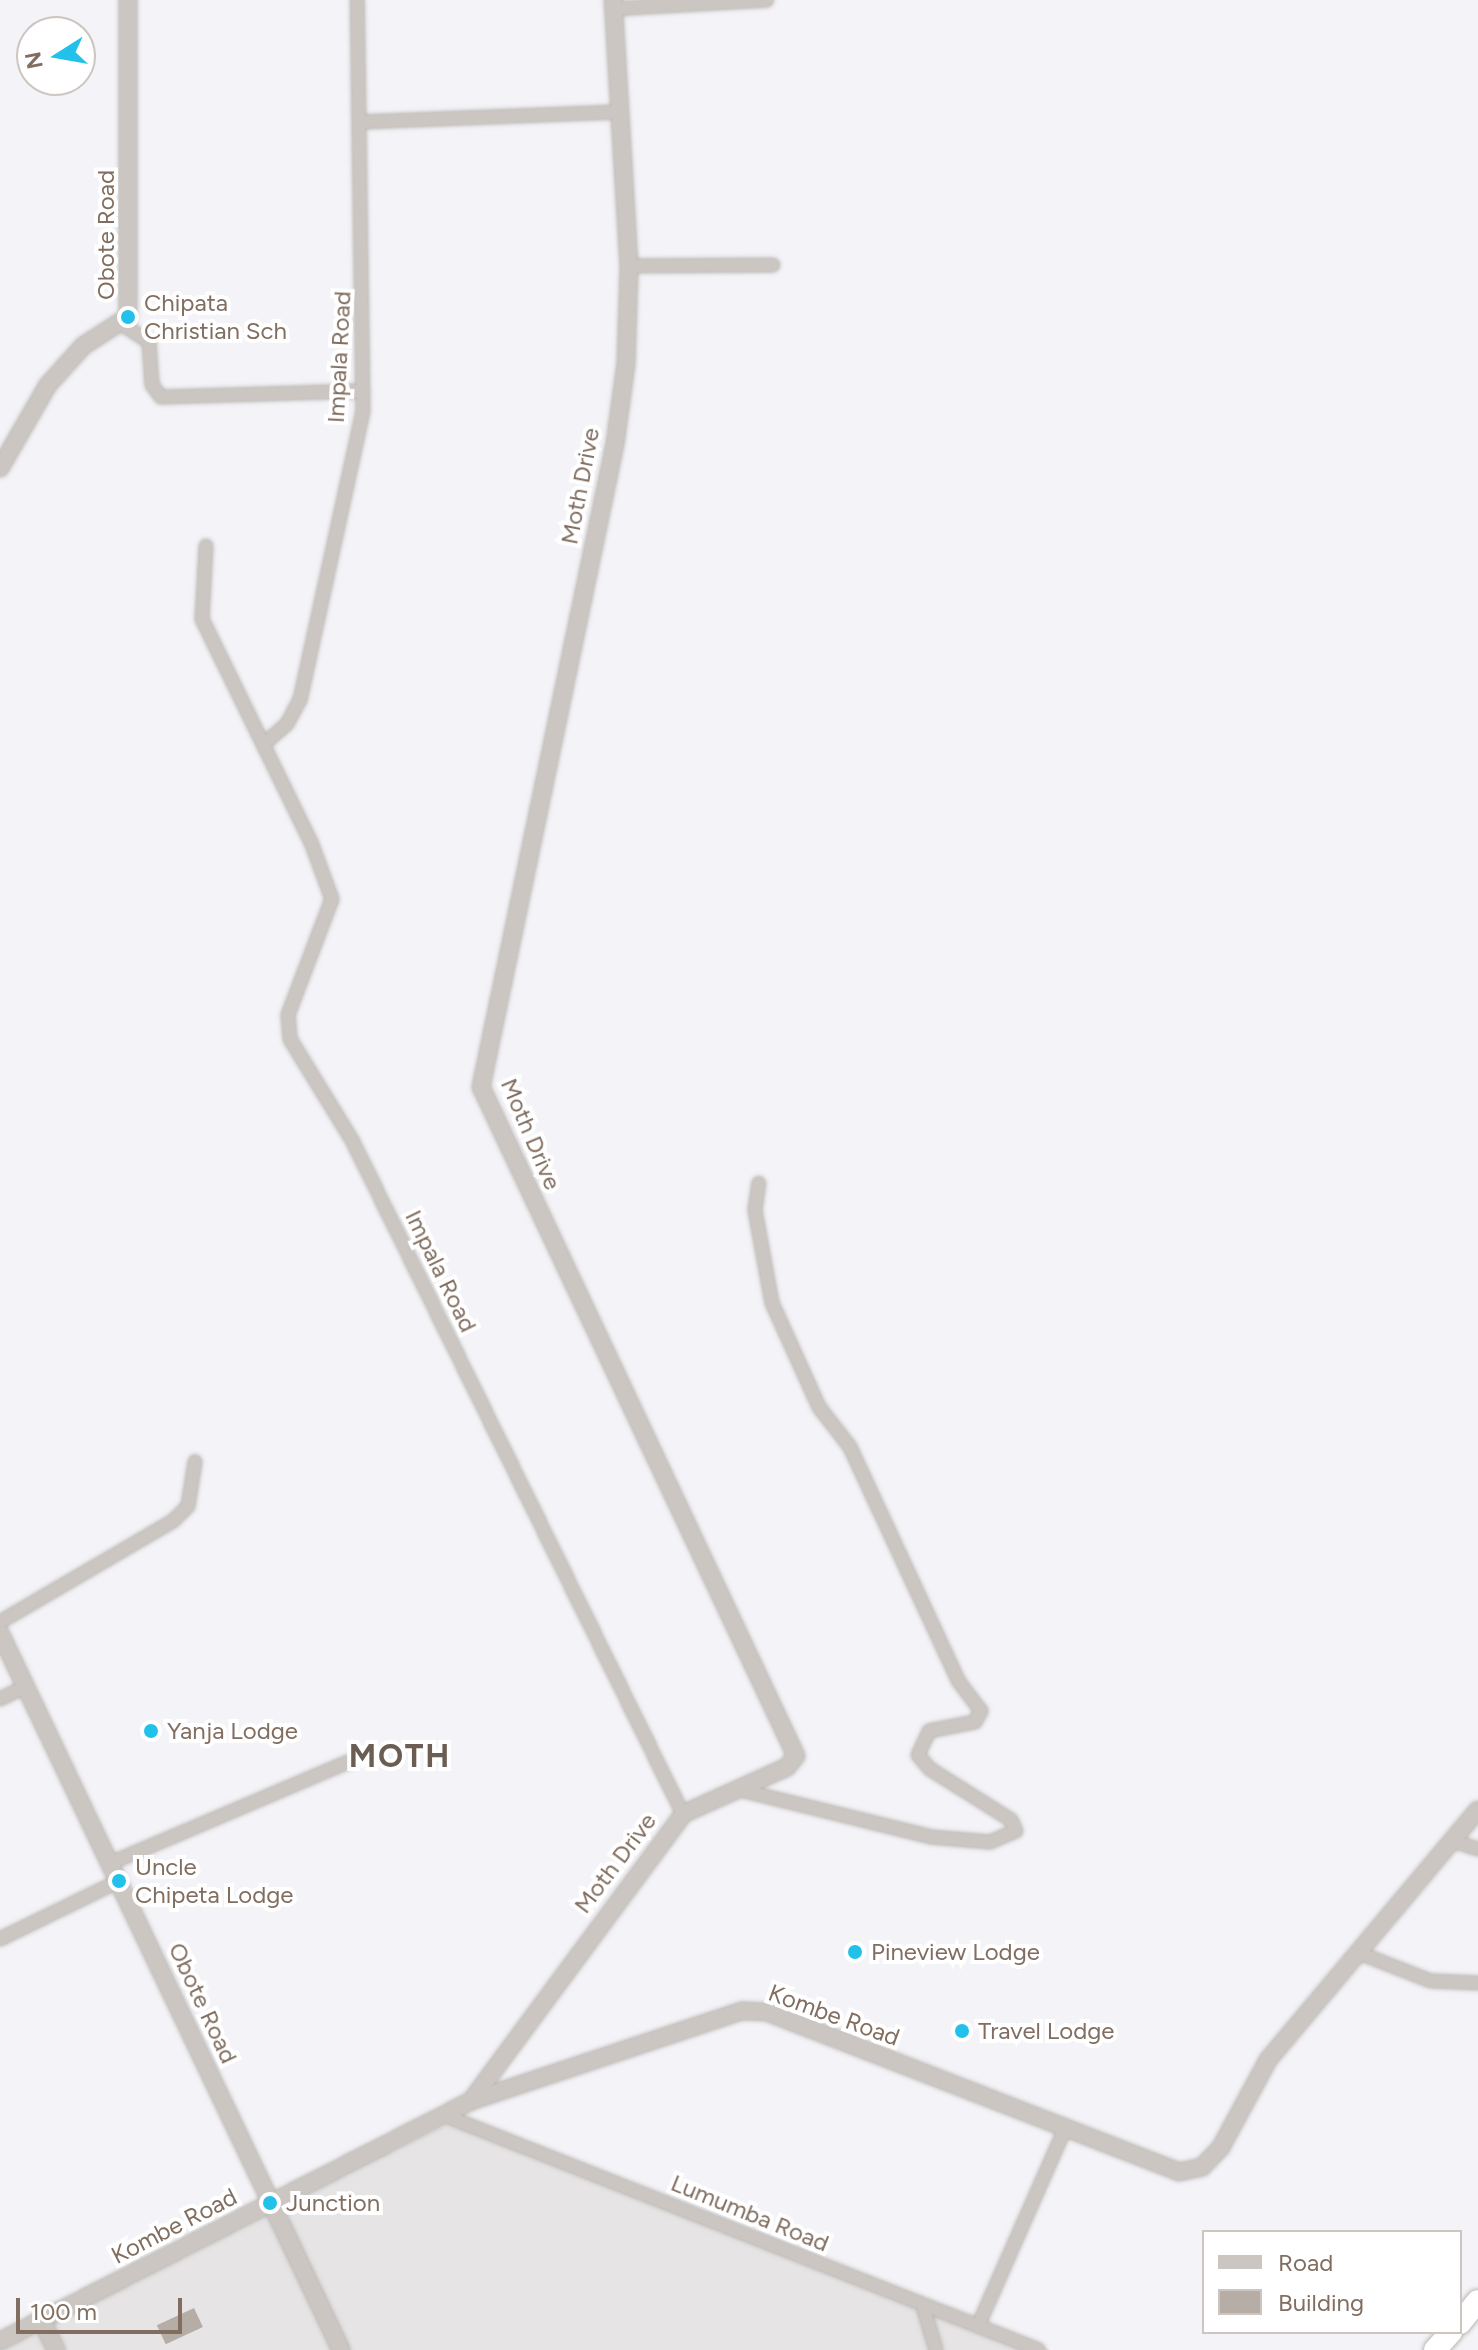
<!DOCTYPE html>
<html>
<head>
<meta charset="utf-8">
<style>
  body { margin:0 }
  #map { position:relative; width:1478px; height:2350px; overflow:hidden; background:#f4f4f8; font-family:Figtree,sans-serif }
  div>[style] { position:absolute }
  .built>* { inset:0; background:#e6e4e5 }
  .building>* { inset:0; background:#b7ada7; transform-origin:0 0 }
  .roads { filter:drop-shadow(0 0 2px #bbb7b3) drop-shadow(0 0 2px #bbb7b3) }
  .minor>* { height:12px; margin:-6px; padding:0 6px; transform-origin:6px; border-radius:6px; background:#cbc6c2 }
  .tertiary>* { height:16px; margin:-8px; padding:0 8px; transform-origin:8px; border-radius:8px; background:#cbc6c2 }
  .trunk>* { height:22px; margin:-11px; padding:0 11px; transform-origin:11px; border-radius:11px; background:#fff }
  .dots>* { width:22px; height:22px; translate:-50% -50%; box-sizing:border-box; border:4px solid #fff; border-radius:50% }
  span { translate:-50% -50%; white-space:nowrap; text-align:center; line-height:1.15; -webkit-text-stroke:8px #fff; paint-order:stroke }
  .street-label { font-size:24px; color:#816e61 }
  .poi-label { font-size:24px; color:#816e61 }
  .left { translate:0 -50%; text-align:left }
  .district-label { font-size:32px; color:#6b5d53; font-weight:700; letter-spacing:2px }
  .legend { position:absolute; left:1202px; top:2230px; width:260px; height:104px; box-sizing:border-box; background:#fff; border:2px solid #cdc5c0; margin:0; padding:10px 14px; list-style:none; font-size:24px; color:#816e61 }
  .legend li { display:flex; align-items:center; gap:16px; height:40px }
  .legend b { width:40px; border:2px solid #cdc5c0 }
  .north { position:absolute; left:16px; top:16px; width:80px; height:80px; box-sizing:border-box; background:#fff; border:2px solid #cdc5c0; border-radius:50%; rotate:259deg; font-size:22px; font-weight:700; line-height:32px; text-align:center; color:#816e61 }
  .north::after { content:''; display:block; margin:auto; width:28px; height:36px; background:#22c1ea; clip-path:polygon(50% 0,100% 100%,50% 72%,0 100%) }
  .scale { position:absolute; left:16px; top:2298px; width:166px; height:36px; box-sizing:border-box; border:4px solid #816e61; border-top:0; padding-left:10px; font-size:24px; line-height:28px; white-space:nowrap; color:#816e61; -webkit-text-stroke:6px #fff; paint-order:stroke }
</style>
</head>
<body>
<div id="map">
  <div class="built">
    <div style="clip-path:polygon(462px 2118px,1051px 2350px,0 2350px,0 2334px)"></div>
  </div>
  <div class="building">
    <div style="left:194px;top:2308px;width:21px;height:41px;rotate:65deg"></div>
  </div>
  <div class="roads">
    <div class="minor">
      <div style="left:613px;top:9px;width:154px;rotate:-3.3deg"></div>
      <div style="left:360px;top:122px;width:258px;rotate:-2.2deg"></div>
      <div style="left:629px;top:266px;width:144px;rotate:-0.4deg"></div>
      <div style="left:120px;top:323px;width:35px;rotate:33deg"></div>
      <div style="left:149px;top:342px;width:43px;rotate:86deg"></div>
      <div style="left:152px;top:385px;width:15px;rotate:53deg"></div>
      <div style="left:161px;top:397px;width:202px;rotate:-1.7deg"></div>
      <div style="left:206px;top:546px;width:73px;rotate:93.1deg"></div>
      <div style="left:202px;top:619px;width:248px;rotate:64deg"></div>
      <div style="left:311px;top:842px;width:61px;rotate:69.8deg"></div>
      <div style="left:332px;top:899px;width:124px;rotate:110.8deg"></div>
      <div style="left:288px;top:1015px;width:24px;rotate:85deg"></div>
      <div style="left:290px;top:1039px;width:121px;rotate:58.5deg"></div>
      <div style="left:353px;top:1142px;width:749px;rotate:63.85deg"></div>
      <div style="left:264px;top:744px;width:30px;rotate:-41deg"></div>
      <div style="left:287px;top:724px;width:27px;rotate:-62deg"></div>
      <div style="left:300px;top:700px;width:295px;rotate:-77.7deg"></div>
      <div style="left:363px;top:412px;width:412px;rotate:-90.8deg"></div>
      <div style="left:0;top:1622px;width:200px;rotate:-30.3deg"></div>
      <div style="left:173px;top:1521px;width:21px;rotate:-45deg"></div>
      <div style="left:188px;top:1506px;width:45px;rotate:-81deg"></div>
      <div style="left:0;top:1699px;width:28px;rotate:-26deg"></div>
      <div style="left:736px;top:1789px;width:201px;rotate:13.8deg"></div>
      <div style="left:931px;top:1837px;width:59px;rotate:4.8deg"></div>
      <div style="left:990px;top:1842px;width:28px;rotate:-23deg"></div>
      <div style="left:1016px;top:1831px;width:12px;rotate:-114deg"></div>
      <div style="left:1011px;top:1820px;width:96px;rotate:-147.8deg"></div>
      <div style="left:930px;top:1769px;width:18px;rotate:-131deg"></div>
      <div style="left:918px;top:1755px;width:26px;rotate:-65deg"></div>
      <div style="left:929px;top:1731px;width:47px;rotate:-11.1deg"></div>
      <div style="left:975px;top:1722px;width:13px;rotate:-61deg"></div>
      <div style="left:981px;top:1711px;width:36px;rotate:-127deg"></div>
      <div style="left:959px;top:1682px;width:259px;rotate:-114.9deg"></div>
      <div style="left:850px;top:1447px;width:51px;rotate:-127.8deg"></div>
      <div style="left:819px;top:1407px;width:114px;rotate:-114.3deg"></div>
      <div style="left:772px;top:1303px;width:95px;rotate:-100.4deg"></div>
      <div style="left:755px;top:1210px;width:27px;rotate:-82deg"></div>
      <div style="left:1453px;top:1841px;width:26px;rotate:18deg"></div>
      <div style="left:111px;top:1863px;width:258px;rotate:-23.1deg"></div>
      <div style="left:0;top:1939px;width:132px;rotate:-26deg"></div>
      <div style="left:1359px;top:1953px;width:77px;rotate:21.3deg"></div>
      <div style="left:1431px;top:1981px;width:47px;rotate:2.4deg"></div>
      <div style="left:446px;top:2116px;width:637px;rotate:21.53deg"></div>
      <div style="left:923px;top:2306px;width:46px;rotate:73.5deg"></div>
      <div style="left:978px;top:2326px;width:213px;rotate:-66.2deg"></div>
    </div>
    <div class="tertiary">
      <div style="left:0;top:468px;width:96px;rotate:-60deg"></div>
      <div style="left:48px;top:385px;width:52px;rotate:-48.1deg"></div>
      <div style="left:83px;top:346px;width:54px;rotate:-32.8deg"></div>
      <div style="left:128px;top:317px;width:317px;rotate:-90deg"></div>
      <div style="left:0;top:1633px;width:794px;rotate:64.56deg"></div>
      <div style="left:471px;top:2101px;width:357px;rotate:-53.5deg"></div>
      <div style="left:683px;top:1814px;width:114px;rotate:-24.3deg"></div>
      <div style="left:787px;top:1767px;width:14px;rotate:-51deg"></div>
      <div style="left:796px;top:1756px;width:739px;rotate:-115.21deg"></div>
      <div style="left:481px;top:1087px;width:657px;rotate:-78.23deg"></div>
      <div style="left:615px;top:444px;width:81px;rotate:-82.2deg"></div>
      <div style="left:626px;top:364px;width:98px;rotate:-88.2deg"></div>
      <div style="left:629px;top:266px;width:266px;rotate:-93.4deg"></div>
      <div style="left:42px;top:2321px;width:32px;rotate:64deg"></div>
      <div style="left:0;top:2341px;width:529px;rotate:-27deg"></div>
      <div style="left:471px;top:2101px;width:286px;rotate:-18.4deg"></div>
      <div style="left:742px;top:2011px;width:25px;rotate:2deg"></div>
      <div style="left:767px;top:2012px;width:442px;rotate:21.2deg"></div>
      <div style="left:1179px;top:2172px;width:24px;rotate:-12deg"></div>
      <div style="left:1202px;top:2167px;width:28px;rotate:-46deg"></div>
      <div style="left:1221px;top:2147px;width:99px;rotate:-61.6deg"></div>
      <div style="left:1268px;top:2060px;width:326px;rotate:-50deg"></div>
    </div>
    <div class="trunk">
      <div style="left:1460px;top:2323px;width:28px;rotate:-51deg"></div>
      <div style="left:1435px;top:2350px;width:24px;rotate:-48deg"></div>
    </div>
  </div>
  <div class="dots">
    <div style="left:128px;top:317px;background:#22c1ea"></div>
    <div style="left:151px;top:1731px;background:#22c1ea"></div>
    <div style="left:119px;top:1881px;background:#22c1ea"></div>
    <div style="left:855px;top:1952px;background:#22c1ea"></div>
    <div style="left:962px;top:2031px;background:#22c1ea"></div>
    <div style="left:270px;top:2203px;background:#22c1ea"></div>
  </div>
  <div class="street-label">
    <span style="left:106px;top:235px;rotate:-90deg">Obote Road</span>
    <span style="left:339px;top:357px;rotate:-87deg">Impala Road</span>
    <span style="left:580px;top:486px;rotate:-79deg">Moth Drive</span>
    <span style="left:531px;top:1134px;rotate:67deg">Moth Drive</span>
    <span style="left:441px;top:1271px;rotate:64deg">Impala Road</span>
    <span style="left:615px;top:1863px;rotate:-53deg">Moth Drive</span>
    <span style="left:203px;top:2003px;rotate:65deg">Obote Road</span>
    <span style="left:834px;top:2015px;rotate:20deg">Kombe Road</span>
    <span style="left:750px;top:2213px;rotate:22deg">Lumumba Road</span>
    <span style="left:174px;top:2226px;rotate:-27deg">Kombe Road</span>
  </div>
  <div class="poi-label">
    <span class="left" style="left:144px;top:317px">Chipata<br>Christian Sch</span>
    <span class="left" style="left:167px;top:1731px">Yanja Lodge</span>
    <span class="left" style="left:135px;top:1881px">Uncle<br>Chipeta Lodge</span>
    <span class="left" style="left:871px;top:1952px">Pineview Lodge</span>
    <span class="left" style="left:978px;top:2031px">Travel Lodge</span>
    <span class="left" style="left:286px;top:2203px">Junction</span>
  </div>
  <div class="district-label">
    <span style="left:400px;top:1756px">MOTH</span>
  </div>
  <ul class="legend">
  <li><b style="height:10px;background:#cbc6c2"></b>Road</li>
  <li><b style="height:22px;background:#b7ada7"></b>Building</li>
  </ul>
  <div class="north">N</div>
  <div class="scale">100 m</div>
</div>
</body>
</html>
